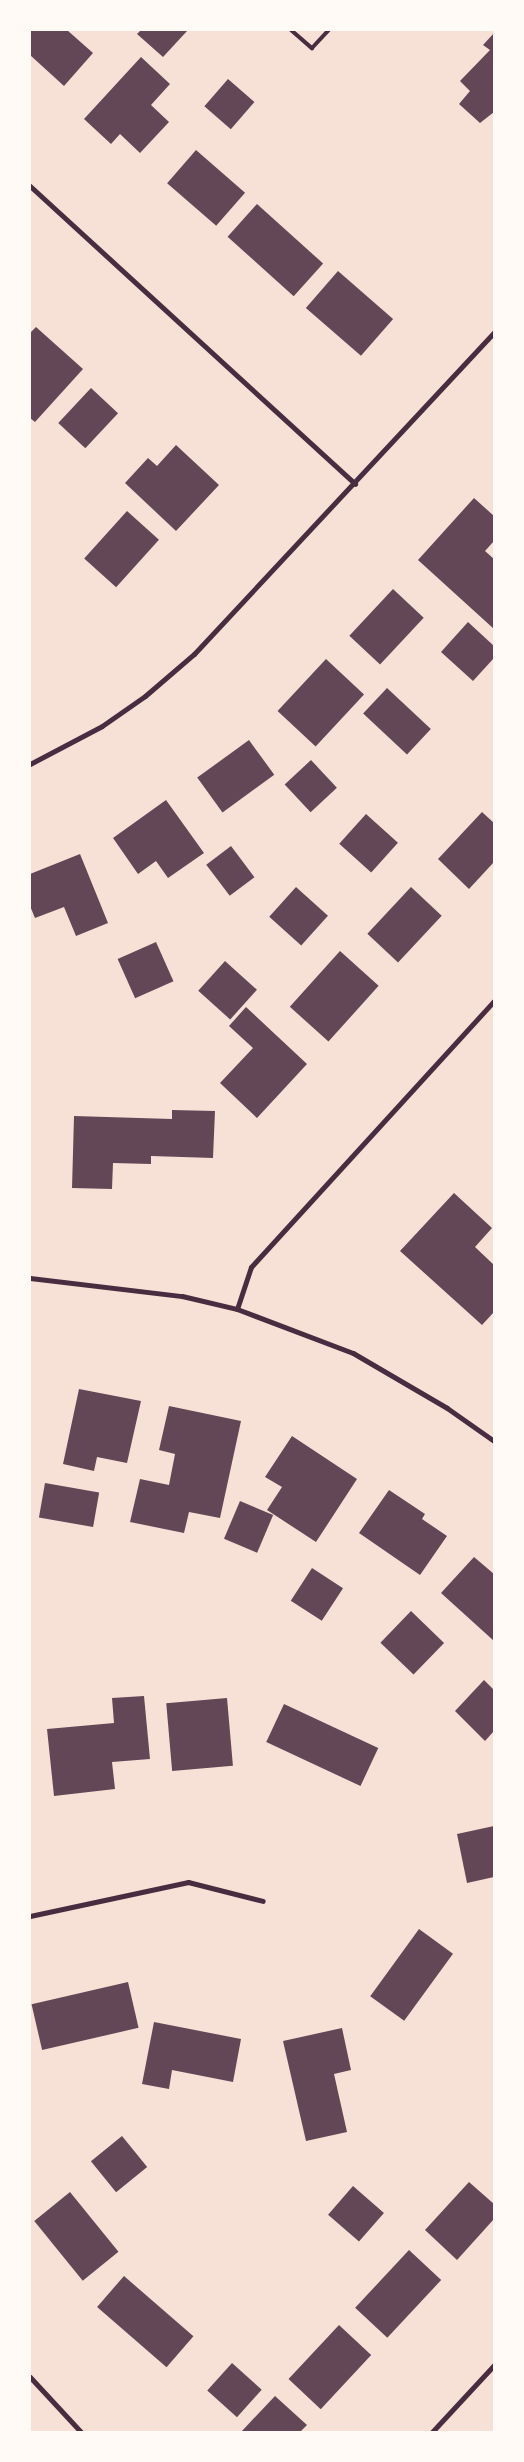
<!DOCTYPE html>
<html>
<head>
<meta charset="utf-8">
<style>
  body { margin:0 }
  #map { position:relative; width:524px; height:2462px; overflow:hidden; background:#f7e1d7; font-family:Jost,sans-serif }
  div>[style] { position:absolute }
  .building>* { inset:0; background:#644757; transform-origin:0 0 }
  .service>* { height:4px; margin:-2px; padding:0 2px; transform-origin:2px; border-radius:2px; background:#4a2c40 }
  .minor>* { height:5px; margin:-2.5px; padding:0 2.5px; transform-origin:2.5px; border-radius:2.5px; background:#4a2c40 }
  span { translate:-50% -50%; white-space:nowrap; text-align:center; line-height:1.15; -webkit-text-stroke:4px #fffaf5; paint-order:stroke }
  .frame { position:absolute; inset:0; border:31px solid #fffaf5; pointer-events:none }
</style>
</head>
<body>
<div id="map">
  <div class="building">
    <div style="clip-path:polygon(30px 30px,67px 30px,93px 53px,64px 86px,30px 55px)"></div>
    <div style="clip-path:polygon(141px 30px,188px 30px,163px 57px,137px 34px)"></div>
    <div style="clip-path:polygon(494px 33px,494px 112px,480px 123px,459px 104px,470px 91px,460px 81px,490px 50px,483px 45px)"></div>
    <div style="clip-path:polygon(141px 57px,170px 84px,151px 105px,169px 122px,140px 153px,120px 134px,111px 144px,84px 119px)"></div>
    <div style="left:228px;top:79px;width:35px;height:36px;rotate:41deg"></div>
    <div style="left:196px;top:150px;width:65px;height:44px;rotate:41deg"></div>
    <div style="left:257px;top:204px;width:89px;height:44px;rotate:42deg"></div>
    <div style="left:338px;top:271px;width:73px;height:49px;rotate:41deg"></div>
    <div style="clip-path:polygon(36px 327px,83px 369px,35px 422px,30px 418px,30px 333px)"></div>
    <div style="left:91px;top:388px;width:37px;height:48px;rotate:43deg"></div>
    <div style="clip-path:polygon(176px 445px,219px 485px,176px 531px,125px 483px,148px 458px,157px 466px)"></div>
    <div style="clip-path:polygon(474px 498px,494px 516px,494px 541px,485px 551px,494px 559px,494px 629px,418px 560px)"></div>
    <div style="left:127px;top:511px;width:43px;height:64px;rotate:42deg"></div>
    <div style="left:393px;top:589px;width:42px;height:64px;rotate:43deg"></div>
    <div style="clip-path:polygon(468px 622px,494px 646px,494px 658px,473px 681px,441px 652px)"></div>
    <div style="left:326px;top:659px;width:52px;height:71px;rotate:43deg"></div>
    <div style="left:387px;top:688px;width:60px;height:35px;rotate:43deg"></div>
    <div style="left:249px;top:740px;width:43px;height:64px;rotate:54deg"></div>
    <div style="left:311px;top:760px;width:38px;height:36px;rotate:47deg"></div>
    <div style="clip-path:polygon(166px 800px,204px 853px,168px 878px,156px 861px,138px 874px,113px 838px)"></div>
    <div style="clip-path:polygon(482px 812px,494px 823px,494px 862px,469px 889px,438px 859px)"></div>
    <div style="left:366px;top:814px;width:43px;height:40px;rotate:42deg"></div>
    <div style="left:231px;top:846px;width:39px;height:31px;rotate:53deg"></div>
    <div style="clip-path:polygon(80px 854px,108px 923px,76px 936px,64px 907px,35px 918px,30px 906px,30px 874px)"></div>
    <div style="left:296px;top:887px;width:43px;height:40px;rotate:42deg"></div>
    <div style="left:411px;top:887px;width:42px;height:64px;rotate:43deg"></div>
    <div style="left:156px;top:942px;width:43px;height:42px;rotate:66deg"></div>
    <div style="left:340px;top:951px;width:52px;height:75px;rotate:42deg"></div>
    <div style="left:225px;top:961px;width:43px;height:40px;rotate:42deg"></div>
    <div style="clip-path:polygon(246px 1007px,307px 1064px,257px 1118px,220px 1083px,253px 1048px,229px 1026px)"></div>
    <div style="clip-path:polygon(172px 1110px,215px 1111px,213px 1158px,151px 1156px,151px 1164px,113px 1163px,112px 1189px,72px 1188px,74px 1116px,172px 1119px)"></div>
    <div style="clip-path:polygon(454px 1193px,492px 1228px,475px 1247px,494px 1265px,494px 1312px,482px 1325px,400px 1251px)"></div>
    <div style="clip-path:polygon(79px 1389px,141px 1401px,127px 1463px,97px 1457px,94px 1471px,63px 1464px)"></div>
    <div style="clip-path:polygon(169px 1406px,241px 1421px,220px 1518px,189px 1512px,184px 1533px,130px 1522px,140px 1479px,169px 1485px,175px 1454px,159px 1450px)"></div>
    <div style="clip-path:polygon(292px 1436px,357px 1479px,316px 1542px,267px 1510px,282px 1487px,265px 1477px)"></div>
    <div style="left:45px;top:1483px;width:55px;height:35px;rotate:10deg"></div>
    <div style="clip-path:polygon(389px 1490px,425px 1514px,422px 1519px,447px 1536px,420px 1575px,359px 1533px)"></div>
    <div style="left:240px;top:1501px;width:36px;height:41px;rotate:23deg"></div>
    <div style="clip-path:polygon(474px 1557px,494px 1574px,494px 1641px,441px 1593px)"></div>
    <div style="left:312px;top:1568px;width:37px;height:39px;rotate:33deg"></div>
    <div style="left:411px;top:1611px;width:46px;height:44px;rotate:44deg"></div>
    <div style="clip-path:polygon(484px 1680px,494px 1690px,494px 1731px,485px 1741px,455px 1711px)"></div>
    <div style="clip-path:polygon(144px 1696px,150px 1759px,112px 1762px,115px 1789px,54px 1796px,47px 1729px,114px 1723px,112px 1698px)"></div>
    <div style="left:227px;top:1698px;width:68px;height:61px;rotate:85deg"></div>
    <div style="left:284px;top:1704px;width:104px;height:42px;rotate:25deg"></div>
    <div style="clip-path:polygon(494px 1826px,494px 1877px,467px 1883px,457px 1834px)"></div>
    <div style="left:419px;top:1929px;width:42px;height:83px;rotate:36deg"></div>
    <div style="left:128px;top:1982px;width:47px;height:99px;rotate:77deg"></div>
    <div style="clip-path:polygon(154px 2022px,241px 2039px,233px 2082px,172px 2070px,169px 2089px,142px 2084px)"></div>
    <div style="clip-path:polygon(342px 2028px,351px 2070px,334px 2074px,347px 2132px,306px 2141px,283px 2041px)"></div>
    <div style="left:122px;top:2136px;width:40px;height:40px;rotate:51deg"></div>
    <div style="clip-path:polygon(469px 2182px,494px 2204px,494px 2219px,457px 2260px,425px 2230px)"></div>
    <div style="left:353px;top:2186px;width:41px;height:38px;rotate:41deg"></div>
    <div style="left:70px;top:2192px;width:77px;height:46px;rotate:51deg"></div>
    <div style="left:409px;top:2250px;width:44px;height:79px;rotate:43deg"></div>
    <div style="left:124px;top:2276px;width:92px;height:41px;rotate:41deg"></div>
    <div style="left:339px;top:2325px;width:44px;height:74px;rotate:43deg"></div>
    <div style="left:232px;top:2363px;width:40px;height:37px;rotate:42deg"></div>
    <div style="clip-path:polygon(275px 2396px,307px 2425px,300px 2432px,241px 2432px)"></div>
  </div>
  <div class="service">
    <div style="left:291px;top:30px;width:28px;rotate:41deg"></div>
    <div style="left:312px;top:48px;width:25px;rotate:-47deg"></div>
  </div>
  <div class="minor">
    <div style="left:30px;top:186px;width:441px;rotate:42.5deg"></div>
    <div style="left:30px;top:764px;width:81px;rotate:-27.8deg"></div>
    <div style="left:102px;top:726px;width:52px;rotate:-34.9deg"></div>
    <div style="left:145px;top:696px;width:65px;rotate:-40.6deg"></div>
    <div style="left:194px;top:654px;width:440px;rotate:-47deg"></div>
    <div style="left:30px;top:1278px;width:153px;rotate:6.8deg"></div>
    <div style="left:182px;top:1296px;width:57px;rotate:13.3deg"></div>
    <div style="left:237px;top:1309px;width:124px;rotate:20.8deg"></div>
    <div style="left:353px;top:1353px;width:109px;rotate:30.3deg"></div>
    <div style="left:447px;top:1408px;width:57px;rotate:35.1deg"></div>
    <div style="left:237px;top:1309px;width:44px;rotate:-71.6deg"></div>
    <div style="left:251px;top:1267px;width:360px;rotate:-47.6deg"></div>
    <div style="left:30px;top:1916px;width:162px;rotate:-12.1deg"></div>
    <div style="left:188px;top:1882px;width:77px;rotate:14.2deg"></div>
    <div style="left:30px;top:2377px;width:75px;rotate:47.2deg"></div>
    <div style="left:432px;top:2432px;width:91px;rotate:-47.2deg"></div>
  </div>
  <div class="frame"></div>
</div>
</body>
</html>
